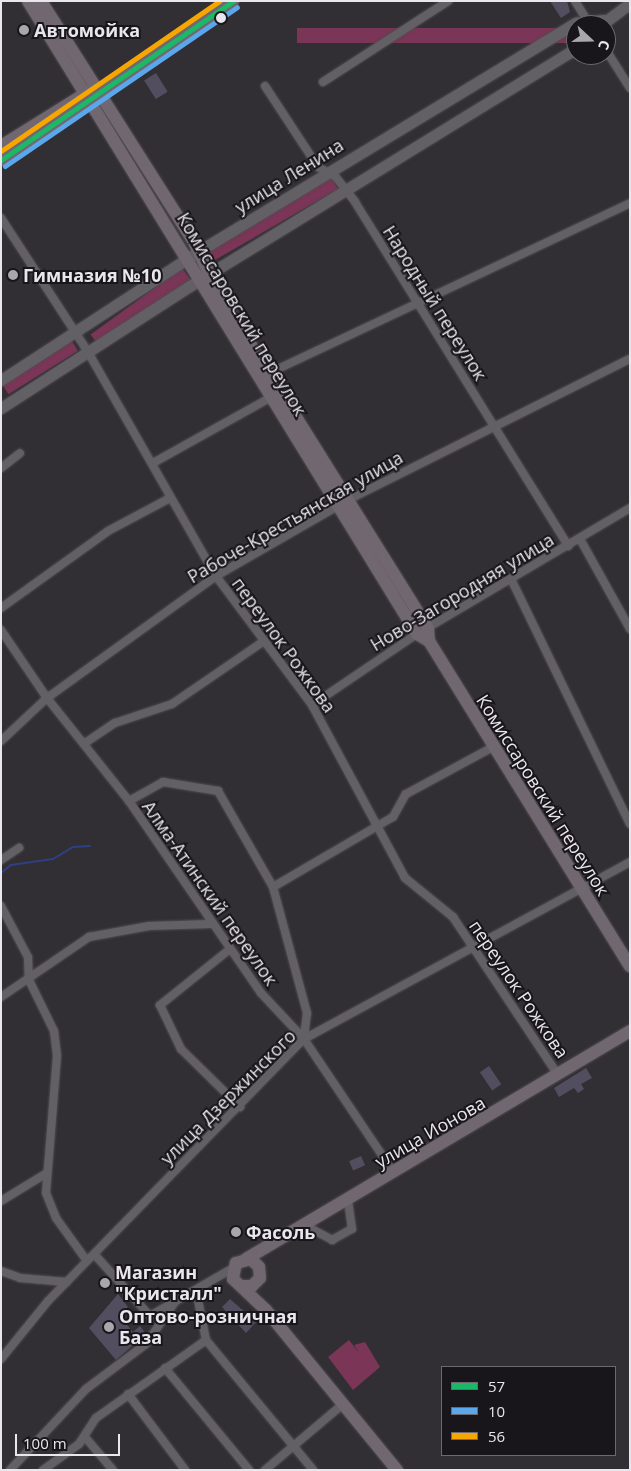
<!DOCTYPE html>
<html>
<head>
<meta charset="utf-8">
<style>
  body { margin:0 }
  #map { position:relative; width:631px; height:1471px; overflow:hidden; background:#322f34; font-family:"Open Sans",sans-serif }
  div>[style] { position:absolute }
  .green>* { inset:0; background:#7a3557; transform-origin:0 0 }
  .stream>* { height:2px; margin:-1px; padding:0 1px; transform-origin:1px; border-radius:1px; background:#2d4082 }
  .building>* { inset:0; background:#524e5f; transform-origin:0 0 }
  .roads { filter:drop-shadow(0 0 1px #504d52) drop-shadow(0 0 1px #504d52) }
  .minor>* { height:8px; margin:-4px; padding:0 4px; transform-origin:4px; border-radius:4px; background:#636065 }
  .secondary>* { height:11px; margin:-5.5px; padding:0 5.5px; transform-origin:5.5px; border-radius:5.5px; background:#636065 }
  .primary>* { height:12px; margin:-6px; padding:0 6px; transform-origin:6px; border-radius:6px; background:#716771 }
  .bus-1>* { height:5px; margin:-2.5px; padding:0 2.5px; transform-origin:2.5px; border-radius:2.5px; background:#1ab867 }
  .bus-2>* { height:5px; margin:-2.5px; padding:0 2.5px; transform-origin:2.5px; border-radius:2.5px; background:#5aa8eb }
  .bus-3>* { height:5px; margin:-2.5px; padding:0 2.5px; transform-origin:2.5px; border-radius:2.5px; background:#f7a600 }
  .dots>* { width:14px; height:14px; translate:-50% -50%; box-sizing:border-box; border:2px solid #18151b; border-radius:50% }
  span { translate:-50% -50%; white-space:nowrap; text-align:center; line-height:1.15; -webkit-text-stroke:4px #18151b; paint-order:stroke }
  .poi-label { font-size:18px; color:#eae6ee; font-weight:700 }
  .left { translate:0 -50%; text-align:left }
  .street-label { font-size:18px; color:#eae6ee }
  .frame { position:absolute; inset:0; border:2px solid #eae6ee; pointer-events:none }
  .legend { position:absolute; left:441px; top:1366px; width:175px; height:90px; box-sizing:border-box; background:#18151b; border:1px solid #6c696f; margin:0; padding:6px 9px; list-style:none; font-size:15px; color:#eae6ee }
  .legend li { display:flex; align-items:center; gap:10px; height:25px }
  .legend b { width:25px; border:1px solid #6c696f }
  .north { position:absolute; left:566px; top:15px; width:50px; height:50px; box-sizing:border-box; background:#18151b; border:1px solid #6c696f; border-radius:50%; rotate:111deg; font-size:14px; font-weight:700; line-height:20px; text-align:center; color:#eae6ee }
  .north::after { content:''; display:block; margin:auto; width:18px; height:22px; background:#aaa6ad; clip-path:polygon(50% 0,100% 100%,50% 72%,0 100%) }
  .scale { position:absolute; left:15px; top:1434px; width:105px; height:22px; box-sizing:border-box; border:2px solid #eae6ee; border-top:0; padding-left:6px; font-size:15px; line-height:18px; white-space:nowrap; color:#eae6ee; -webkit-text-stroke:4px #18151b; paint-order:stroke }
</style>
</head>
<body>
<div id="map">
  <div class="green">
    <div style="left:576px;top:28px;width:15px;height:279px;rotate:90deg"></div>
    <div style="left:331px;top:177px;width:14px;height:142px;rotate:60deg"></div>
    <div style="left:182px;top:268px;width:14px;height:113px;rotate:54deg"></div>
    <div style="left:70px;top:338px;width:15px;height:82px;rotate:58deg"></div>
    <div style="clip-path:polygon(349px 1340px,359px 1353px,354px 1345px,365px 1342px,380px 1367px,353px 1390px,328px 1357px)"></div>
  </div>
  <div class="stream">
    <div style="left:1px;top:873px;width:13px;rotate:-39deg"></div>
    <div style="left:11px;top:865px;width:42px;rotate:-8.1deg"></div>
    <div style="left:53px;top:859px;width:23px;rotate:-31deg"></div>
    <div style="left:73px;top:847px;width:17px;rotate:-3deg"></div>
  </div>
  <div class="building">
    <div style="clip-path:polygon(550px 1px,567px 1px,570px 12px,561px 18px)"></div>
    <div style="left:156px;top:73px;width:22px;height:14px;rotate:58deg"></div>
    <div style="left:489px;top:1066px;width:22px;height:11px;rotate:56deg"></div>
    <div style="clip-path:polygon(586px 1068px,592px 1078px,581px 1084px,584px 1089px,578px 1093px,574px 1088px,559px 1097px,554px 1088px)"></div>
    <div style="left:361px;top:1156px;width:10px;height:13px;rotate:66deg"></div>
    <div style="clip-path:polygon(118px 1294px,128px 1307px,119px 1315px,133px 1332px,140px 1326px,146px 1334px,116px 1360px,89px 1328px)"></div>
    <div style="clip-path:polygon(230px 1299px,256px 1322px,246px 1333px,222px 1307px)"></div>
  </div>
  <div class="roads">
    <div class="minor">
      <div style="left:575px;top:1px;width:26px;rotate:58deg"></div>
      <div style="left:606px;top:50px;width:45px;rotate:57.7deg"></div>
      <div style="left:323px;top:82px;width:149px;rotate:-32.9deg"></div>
      <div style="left:265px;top:86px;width:97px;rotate:56.8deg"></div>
      <div style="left:318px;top:167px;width:19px;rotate:28deg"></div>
      <div style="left:335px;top:176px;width:33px;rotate:52deg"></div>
      <div style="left:355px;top:202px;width:405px;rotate:58.2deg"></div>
      <div style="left:1px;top:218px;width:160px;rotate:57deg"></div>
      <div style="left:88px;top:352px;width:258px;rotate:60.3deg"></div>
      <div style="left:216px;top:576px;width:161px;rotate:53.3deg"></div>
      <div style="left:312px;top:705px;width:196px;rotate:61.7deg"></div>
      <div style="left:405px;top:878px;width:62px;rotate:39.1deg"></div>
      <div style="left:453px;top:917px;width:190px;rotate:56.4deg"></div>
      <div style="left:265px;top:375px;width:403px;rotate:-25.2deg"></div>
      <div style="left:153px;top:463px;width:134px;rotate:-29.1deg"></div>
      <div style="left:1px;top:468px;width:24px;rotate:-38deg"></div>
      <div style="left:580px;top:539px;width:103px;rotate:60.9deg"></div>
      <div style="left:512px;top:581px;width:270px;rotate:64.1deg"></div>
      <div style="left:1px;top:608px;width:132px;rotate:-35.7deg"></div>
      <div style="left:108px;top:531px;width:70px;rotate:-28deg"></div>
      <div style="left:1px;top:630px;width:82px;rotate:55.9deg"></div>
      <div style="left:47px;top:698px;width:132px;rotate:51.5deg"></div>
      <div style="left:129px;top:801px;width:233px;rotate:55.5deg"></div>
      <div style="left:261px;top:993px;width:63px;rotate:46.9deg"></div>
      <div style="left:304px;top:1039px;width:161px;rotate:56.1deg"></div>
      <div style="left:312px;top:705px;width:127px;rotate:-34.1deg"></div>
      <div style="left:417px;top:634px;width:247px;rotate:-30.6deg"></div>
      <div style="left:1px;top:741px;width:63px;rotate:-43.1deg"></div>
      <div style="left:47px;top:698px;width:208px;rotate:-35.8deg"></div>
      <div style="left:216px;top:576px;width:152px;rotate:-29.9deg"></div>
      <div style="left:348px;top:500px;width:315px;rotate:-26.6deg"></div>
      <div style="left:85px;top:743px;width:36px;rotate:-34deg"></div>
      <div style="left:115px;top:723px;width:60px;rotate:-18.4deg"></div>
      <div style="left:172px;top:704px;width:112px;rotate:-34.4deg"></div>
      <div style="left:129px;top:801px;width:39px;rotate:-29deg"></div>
      <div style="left:163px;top:782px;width:56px;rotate:9.3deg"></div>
      <div style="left:218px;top:791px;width:111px;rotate:60.2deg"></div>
      <div style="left:273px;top:887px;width:131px;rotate:74.9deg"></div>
      <div style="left:307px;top:1013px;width:26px;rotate:97deg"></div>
      <div style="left:1px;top:860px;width:22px;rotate:-34deg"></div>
      <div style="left:273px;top:887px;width:139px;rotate:-30.3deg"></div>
      <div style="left:393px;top:817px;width:26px;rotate:-61deg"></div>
      <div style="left:406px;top:794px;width:99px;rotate:-28.4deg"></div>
      <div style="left:1px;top:906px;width:58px;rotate:62.1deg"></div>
      <div style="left:28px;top:957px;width:23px;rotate:88deg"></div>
      <div style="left:29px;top:980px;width:57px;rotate:63.9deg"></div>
      <div style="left:54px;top:1031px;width:25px;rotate:83deg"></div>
      <div style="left:57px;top:1056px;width:137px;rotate:94.6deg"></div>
      <div style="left:46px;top:1193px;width:27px;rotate:68deg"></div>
      <div style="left:56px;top:1218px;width:53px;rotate:54.2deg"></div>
      <div style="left:230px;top:949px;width:90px;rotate:141.3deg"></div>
      <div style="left:160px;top:1005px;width:49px;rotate:64.5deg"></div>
      <div style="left:181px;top:1049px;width:83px;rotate:44.5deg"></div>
      <div style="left:1px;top:997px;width:107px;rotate:-34.3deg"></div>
      <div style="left:89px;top:937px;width:61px;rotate:-10.4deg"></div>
      <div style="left:149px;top:926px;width:61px;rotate:-1.9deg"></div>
      <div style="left:1px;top:1201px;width:54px;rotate:-31.3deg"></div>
      <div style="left:306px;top:1226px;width:30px;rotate:28deg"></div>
      <div style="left:332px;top:1240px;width:23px;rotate:-29deg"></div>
      <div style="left:352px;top:1229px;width:27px;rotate:-98deg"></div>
      <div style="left:95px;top:1255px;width:82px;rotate:48deg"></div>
      <div style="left:150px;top:1316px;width:96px;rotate:-30deg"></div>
      <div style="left:1px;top:1271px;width:20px;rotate:20deg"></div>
      <div style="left:20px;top:1278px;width:47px;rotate:4.9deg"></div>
      <div style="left:206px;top:1340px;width:168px;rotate:50.5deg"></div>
      <div style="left:1px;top:1359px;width:75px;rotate:-51deg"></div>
      <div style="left:48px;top:1301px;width:366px;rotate:-45.7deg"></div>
      <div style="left:304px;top:1039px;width:371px;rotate:-28.5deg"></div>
      <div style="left:165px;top:1368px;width:132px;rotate:50.5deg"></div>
      <div style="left:128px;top:1394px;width:95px;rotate:53.1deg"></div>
      <div style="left:85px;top:1437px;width:43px;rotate:49.7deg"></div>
      <div style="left:10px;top:1470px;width:111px;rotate:-46.8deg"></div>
      <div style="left:86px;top:1389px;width:75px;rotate:-36.9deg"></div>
      <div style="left:146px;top:1344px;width:51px;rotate:-55.4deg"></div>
      <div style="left:43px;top:1470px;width:44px;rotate:-35.8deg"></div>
      <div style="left:79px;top:1444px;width:31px;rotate:-57deg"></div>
      <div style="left:96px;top:1418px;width:135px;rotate:-35.3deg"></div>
      <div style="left:206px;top:1340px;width:51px;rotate:-101.3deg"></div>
      <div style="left:265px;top:1470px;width:102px;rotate:-40.2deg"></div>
    </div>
    <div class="secondary">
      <div style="left:601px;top:25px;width:36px;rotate:-37deg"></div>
      <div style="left:1px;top:380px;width:236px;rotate:-33.1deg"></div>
      <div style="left:199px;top:251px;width:441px;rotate:-31.2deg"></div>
      <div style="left:576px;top:23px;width:28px;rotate:-6deg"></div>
      <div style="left:1px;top:408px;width:223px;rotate:-32.9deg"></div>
      <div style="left:188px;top:287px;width:456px;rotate:-31.6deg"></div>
    </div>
    <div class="primary">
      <div style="left:28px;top:1px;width:743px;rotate:58.43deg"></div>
      <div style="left:417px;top:634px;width:14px;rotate:30deg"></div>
      <div style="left:41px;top:1px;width:288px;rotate:57.6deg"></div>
      <div style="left:195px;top:244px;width:50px;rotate:65deg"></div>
      <div style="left:216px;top:289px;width:400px;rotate:58deg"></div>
      <div style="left:428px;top:628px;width:13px;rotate:86deg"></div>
      <div style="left:429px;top:641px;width:382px;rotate:58.3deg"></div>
      <div style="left:1px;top:146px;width:110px;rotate:-31.9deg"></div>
      <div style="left:1px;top:160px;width:281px;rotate:-34.4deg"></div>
      <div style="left:246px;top:1259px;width:447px;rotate:-30.7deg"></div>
      <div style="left:241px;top:1286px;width:11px"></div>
      <div style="left:252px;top:1286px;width:11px;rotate:-45deg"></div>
      <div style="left:260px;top:1278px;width:11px;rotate:-95deg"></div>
      <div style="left:259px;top:1267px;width:11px;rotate:-135deg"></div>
      <div style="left:251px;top:1259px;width:16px;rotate:165deg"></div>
      <div style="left:236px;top:1263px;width:16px;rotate:101deg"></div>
      <div style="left:233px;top:1279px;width:45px;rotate:43.2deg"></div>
      <div style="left:266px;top:1310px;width:207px;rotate:50.7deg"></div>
    </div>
  </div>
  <div class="bus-1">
    <div style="left:1px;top:160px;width:281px;rotate:-34.4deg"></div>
  </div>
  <div class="bus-2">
    <div style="left:5px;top:166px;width:281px;rotate:-34.4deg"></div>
  </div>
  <div class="bus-3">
    <div style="left:1px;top:151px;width:265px;rotate:-34.5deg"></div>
  </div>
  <div class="dots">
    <div style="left:221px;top:18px;background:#eae6ee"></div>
    <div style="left:24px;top:30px;background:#aaa6ad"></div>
    <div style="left:13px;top:275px;background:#aaa6ad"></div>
    <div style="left:236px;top:1232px;background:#aaa6ad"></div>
    <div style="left:105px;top:1283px;background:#aaa6ad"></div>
    <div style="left:109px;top:1327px;background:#aaa6ad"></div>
  </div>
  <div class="poi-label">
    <span class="left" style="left:34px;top:30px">Автомойка</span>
    <span class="left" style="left:23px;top:275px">Гимназия №10</span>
    <span class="left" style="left:246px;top:1232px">Фасоль</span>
    <span class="left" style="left:115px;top:1283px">Магазин<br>"Кристалл"</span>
    <span class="left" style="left:119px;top:1327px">Оптово-розничная<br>База</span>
  </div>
  <div class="street-label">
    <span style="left:289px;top:176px;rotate:-32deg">улица Ленина</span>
    <span style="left:435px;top:303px;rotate:58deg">Народный переулок</span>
    <span style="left:242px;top:314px;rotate:59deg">Комиссаровский переулок</span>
    <span style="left:295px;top:517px;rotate:-30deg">Рабоче-Крестьянская улица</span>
    <span style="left:462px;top:592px;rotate:-31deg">Ново-Загородняя улица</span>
    <span style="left:284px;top:645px;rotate:54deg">переулок Рожкова</span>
    <span style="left:543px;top:795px;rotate:58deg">Комиссаровский переулок</span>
    <span style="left:210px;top:893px;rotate:55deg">Алма-Атинский переулок</span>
    <span style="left:519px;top:989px;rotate:56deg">переулок Рожкова</span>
    <span style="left:228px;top:1097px;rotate:-45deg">улица Дзержинского</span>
    <span style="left:430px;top:1132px;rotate:-30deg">улица Ионова</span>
  </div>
  <div class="frame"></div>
  <ul class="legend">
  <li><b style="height:6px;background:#1ab867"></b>57</li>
  <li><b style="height:6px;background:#5aa8eb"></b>10</li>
  <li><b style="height:6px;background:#f7a600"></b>56</li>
  </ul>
  <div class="north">С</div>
  <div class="scale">100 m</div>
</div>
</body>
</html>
